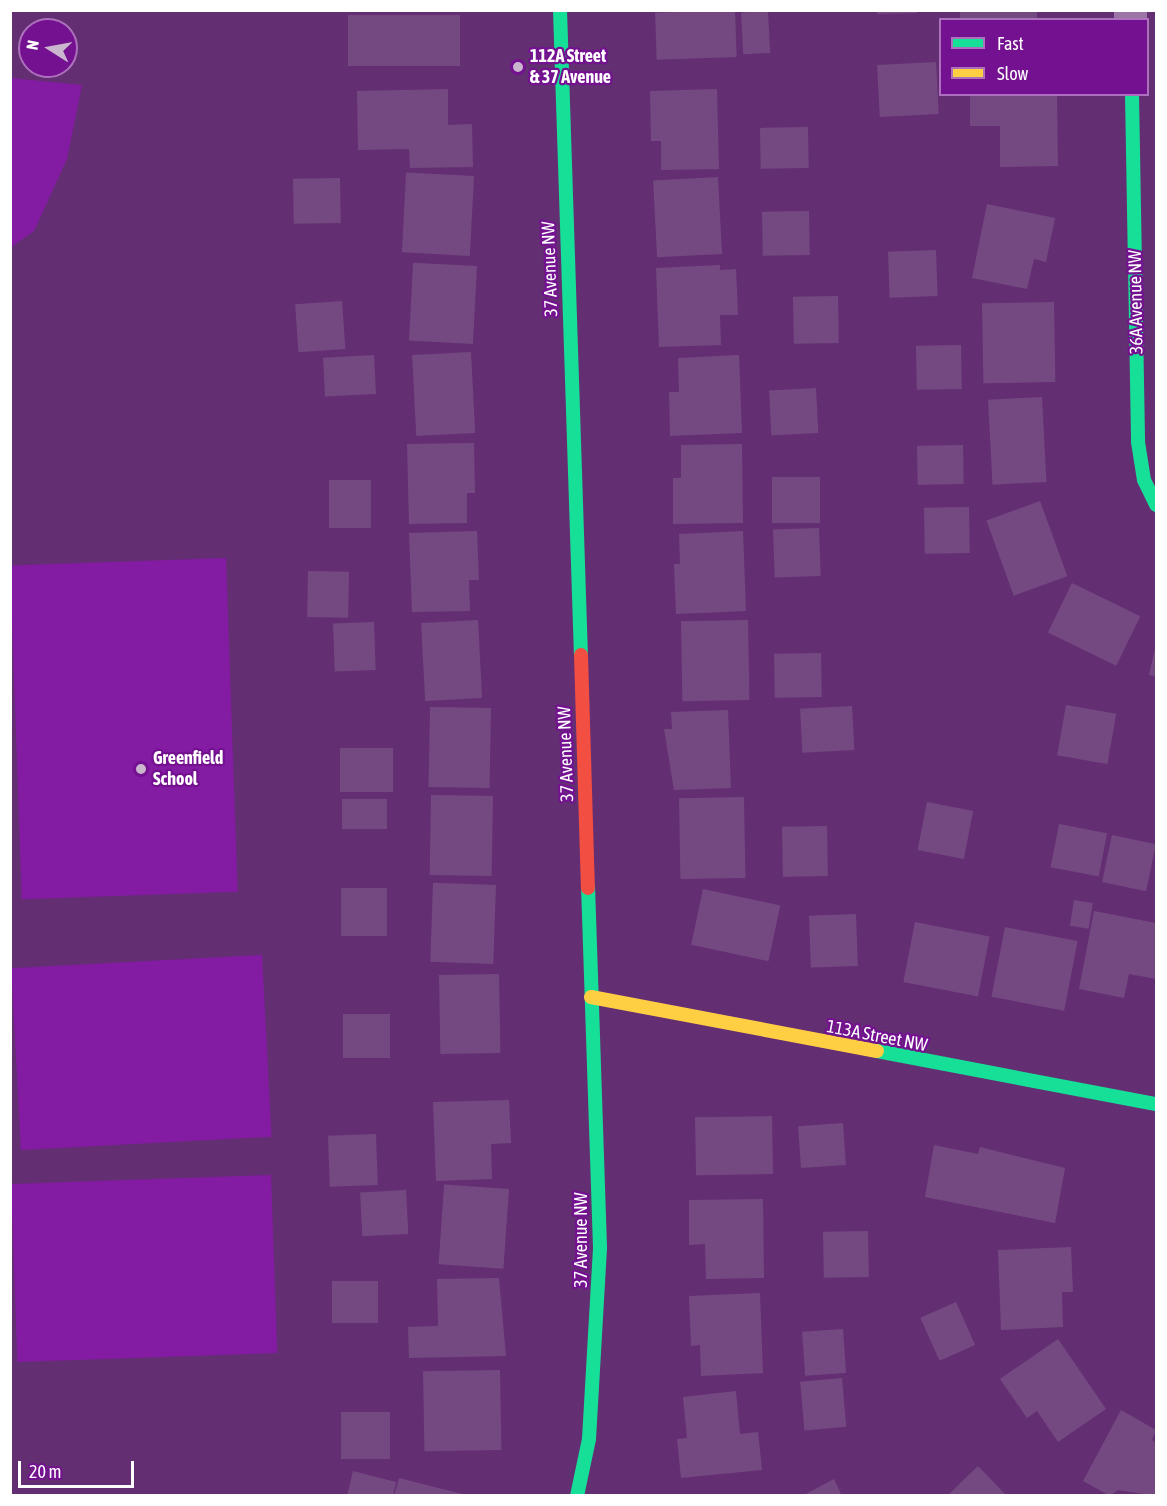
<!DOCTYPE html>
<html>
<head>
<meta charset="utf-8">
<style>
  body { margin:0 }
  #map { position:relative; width:1167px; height:1506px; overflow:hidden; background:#642e73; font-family:"Asap Condensed",sans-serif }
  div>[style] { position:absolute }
  .green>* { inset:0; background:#841ba3; transform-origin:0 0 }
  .building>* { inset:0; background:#744981; transform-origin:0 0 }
  .street>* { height:33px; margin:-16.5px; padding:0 16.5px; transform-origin:16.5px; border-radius:16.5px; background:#9b75a6 }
  .fast>* { height:14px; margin:-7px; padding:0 7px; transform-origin:7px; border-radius:7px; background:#16e098 }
  .slow>* { height:14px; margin:-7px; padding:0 7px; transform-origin:7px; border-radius:7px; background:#ffcf43 }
  .jam>* { height:14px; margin:-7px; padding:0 7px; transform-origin:7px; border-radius:7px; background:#f24e42 }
  .dots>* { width:16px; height:16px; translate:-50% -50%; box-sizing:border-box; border:3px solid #741190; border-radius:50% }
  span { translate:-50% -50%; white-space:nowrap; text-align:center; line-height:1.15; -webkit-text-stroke:4.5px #741190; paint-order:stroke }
  .poi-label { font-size:18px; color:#fff; font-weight:700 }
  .left { translate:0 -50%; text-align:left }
  .street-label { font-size:18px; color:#fff }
  .frame { position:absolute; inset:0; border:12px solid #fff; pointer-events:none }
  .legend { position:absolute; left:939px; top:18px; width:210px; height:78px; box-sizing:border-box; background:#741190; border:2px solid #ac70bc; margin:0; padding:8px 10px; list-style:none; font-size:18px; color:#fff }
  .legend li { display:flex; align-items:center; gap:12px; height:30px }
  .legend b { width:30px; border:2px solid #ac70bc }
  .north { position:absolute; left:18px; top:18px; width:60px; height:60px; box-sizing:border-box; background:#741190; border:2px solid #ac70bc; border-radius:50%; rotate:281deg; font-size:16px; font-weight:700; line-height:24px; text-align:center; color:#fff }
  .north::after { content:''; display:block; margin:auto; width:21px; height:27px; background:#c9b6ce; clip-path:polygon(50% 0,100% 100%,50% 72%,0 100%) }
  .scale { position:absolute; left:18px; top:1461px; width:116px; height:27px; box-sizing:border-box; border:3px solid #fff; border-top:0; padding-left:8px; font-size:18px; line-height:21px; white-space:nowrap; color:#fff; -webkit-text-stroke:4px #741190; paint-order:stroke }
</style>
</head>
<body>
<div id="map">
  <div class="green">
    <div style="clip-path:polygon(11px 78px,82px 85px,67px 159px,34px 231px,11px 247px)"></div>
    <div style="left:226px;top:558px;width:334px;height:216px;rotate:88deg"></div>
    <div style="left:262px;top:955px;width:182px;height:251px;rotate:87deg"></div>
    <div style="left:271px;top:1175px;width:178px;height:260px;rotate:88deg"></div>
  </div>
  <div class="building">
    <div style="left:735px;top:10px;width:47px;height:80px;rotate:88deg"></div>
    <div style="clip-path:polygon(877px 10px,917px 10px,917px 13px,877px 14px)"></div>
    <div style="left:960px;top:10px;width:77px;height:10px"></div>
    <div style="left:768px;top:11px;width:42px;height:27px;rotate:87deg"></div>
    <div style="left:460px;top:15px;width:51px;height:112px;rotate:90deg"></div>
    <div style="left:936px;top:62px;width:52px;height:59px;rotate:87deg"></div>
    <div style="clip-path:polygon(448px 89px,448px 125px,472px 124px,473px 167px,410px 168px,409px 149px,358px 150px,357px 91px)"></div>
    <div style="clip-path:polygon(717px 89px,719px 169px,661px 170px,661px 141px,651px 141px,650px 91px)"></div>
    <div style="clip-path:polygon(970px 94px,1057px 94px,1058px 166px,1000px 167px,1000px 126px,970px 126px)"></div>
    <div style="left:808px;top:127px;width:41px;height:48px;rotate:89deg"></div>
    <div style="left:474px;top:176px;width:80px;height:68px;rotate:93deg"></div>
    <div style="left:718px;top:177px;width:77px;height:65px;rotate:87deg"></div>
    <div style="left:340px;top:178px;width:45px;height:47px;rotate:89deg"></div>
    <div style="clip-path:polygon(987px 204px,1055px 218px,1046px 262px,1034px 259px,1027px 289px,972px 278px)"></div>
    <div style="left:809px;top:211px;width:44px;height:47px;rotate:89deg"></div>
    <div style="left:936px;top:250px;width:46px;height:48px;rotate:88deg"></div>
    <div style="clip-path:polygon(720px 265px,720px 270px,736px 269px,738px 315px,720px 315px,721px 345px,659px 347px,656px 268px)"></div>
    <div style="left:477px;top:266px;width:78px;height:64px;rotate:93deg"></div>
    <div style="left:838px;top:296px;width:47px;height:45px;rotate:89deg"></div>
    <div style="left:342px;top:301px;width:48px;height:47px;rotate:86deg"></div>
    <div style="left:1054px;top:302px;width:80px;height:72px;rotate:89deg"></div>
    <div style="left:961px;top:345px;width:44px;height:45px;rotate:89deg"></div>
    <div style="left:471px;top:352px;width:81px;height:59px;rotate:87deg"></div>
    <div style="left:374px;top:355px;width:39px;height:51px;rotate:87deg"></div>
    <div style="clip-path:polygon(739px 355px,742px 433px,670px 436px,669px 392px,679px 392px,678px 358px)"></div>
    <div style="left:816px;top:388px;width:45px;height:47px;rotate:87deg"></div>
    <div style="left:1042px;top:397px;width:85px;height:54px;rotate:87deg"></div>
    <div style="clip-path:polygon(474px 443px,475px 493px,467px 493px,467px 523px,409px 524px,407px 444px)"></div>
    <div style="clip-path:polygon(742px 444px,743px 523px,673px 524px,673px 478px,681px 478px,681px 445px)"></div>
    <div style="left:963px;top:445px;width:39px;height:46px;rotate:89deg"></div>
    <div style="left:820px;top:477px;width:46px;height:48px;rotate:90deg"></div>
    <div style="left:329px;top:480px;width:42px;height:48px"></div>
    <div style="left:1040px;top:501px;width:80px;height:57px;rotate:70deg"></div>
    <div style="left:969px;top:507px;width:46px;height:45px;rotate:89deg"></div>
    <div style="left:819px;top:528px;width:48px;height:46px;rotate:88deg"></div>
    <div style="clip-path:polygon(477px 531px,479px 580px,469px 580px,470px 611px,412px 612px,409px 533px)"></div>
    <div style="clip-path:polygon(743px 531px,746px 611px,676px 614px,674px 564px,680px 564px,679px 534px)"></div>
    <div style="left:308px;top:571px;width:41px;height:46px;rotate:1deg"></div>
    <div style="left:1072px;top:583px;width:76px;height:55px;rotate:26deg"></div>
    <div style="left:478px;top:620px;width:78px;height:57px;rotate:87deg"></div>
    <div style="left:748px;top:620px;width:80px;height:67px;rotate:89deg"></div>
    <div style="left:374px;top:622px;width:48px;height:41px;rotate:88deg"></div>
    <div style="clip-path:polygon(1156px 644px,1156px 677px,1149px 675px)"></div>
    <div style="left:821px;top:653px;width:44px;height:47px;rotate:89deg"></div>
    <div style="left:1066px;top:705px;width:51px;height:51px;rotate:10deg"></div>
    <div style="left:852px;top:706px;width:44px;height:52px;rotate:87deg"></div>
    <div style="left:491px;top:708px;width:80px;height:61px;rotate:91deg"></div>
    <div style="clip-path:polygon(728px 710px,731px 788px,674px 790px,664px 729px,672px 729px,671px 712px)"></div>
    <div style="left:340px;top:748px;width:53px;height:44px"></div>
    <div style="left:493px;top:796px;width:80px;height:62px;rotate:91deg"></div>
    <div style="left:744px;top:797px;width:81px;height:65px;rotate:89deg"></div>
    <div style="left:387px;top:799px;width:30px;height:45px;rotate:90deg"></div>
    <div style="left:927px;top:802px;width:47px;height:49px;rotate:11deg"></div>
    <div style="left:1059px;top:824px;width:49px;height:44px;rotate:11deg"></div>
    <div style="left:827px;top:826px;width:50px;height:45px;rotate:89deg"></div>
    <div style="left:1112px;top:835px;width:45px;height:48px;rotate:12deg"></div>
    <div style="left:496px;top:885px;width:79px;height:63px;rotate:92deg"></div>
    <div style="left:341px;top:888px;width:46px;height:48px"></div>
    <div style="left:703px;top:889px;width:79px;height:57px;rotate:12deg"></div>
    <div style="left:1074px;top:900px;width:19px;height:26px;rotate:9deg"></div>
    <div style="clip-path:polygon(1094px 911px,1156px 923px,1156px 979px,1129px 974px,1124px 998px,1079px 989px)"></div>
    <div style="left:856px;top:914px;width:52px;height:47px;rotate:88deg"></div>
    <div style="left:915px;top:922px;width:76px;height:61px;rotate:11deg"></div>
    <div style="left:1005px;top:927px;width:74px;height:71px;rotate:11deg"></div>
    <div style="left:499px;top:974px;width:79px;height:60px;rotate:89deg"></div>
    <div style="left:343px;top:1014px;width:47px;height:44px"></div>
    <div style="clip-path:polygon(509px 1100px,511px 1143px,491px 1144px,492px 1179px,436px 1181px,433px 1102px)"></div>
    <div style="left:772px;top:1116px;width:58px;height:77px;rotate:89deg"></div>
    <div style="left:843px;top:1123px;width:42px;height:45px;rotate:86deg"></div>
    <div style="left:376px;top:1134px;width:51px;height:48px;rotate:88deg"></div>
    <div style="clip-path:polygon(934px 1145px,978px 1154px,980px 1147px,1065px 1168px,1055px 1223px,925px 1197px)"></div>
    <div style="left:509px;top:1189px;width:80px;height:65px;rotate:94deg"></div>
    <div style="left:406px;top:1190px;width:44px;height:46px;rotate:87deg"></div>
    <div style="clip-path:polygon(763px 1199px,764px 1278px,706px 1279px,705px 1244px,689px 1245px,689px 1200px)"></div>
    <div style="left:868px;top:1231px;width:46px;height:45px;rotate:89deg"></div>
    <div style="clip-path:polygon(1071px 1247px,1073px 1292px,1062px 1292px,1063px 1327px,1001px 1330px,998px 1250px)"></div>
    <div style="clip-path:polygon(499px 1278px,506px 1356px,409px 1358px,408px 1327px,438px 1326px,437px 1279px)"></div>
    <div style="left:332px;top:1281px;width:46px;height:42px"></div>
    <div style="clip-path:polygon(760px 1293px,763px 1373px,701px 1376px,700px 1345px,691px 1346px,689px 1296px)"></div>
    <div style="left:956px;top:1302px;width:47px;height:39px;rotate:66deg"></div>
    <div style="left:843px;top:1329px;width:44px;height:41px;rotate:86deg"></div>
    <div style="clip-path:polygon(1058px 1339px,1106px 1409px,1058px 1442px,1037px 1411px,1027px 1418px,1000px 1379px)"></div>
    <div style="left:500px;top:1370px;width:80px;height:77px;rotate:89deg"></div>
    <div style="left:842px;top:1378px;width:49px;height:42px;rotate:85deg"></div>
    <div style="clip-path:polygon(736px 1391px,740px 1434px,758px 1432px,762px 1470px,681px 1478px,677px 1439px,687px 1438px,683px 1397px)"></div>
    <div style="clip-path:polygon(1121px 1410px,1156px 1430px,1152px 1440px,1156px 1443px,1156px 1496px,1118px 1490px,1110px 1496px,1083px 1481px)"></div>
    <div style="left:341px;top:1412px;width:49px;height:47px"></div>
    <div style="clip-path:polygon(978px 1466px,1007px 1496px,947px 1496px)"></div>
    <div style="clip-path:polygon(353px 1471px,396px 1482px,393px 1496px,347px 1496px)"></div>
    <div style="clip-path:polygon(399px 1478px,466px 1495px,466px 1496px,394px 1496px)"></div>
    <div style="clip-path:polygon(834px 1479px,842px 1496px,802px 1496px)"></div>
  </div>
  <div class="street">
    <div style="left:1130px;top:10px;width:10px;rotate:90deg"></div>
  </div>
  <div class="fast">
    <div style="left:560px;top:10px;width:645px;rotate:88.14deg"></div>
    <div style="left:1132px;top:94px;width:348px;rotate:89deg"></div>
    <div style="left:1138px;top:442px;width:38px;rotate:81deg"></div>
    <div style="left:1144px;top:480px;width:28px;rotate:64deg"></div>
    <div style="left:877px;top:1051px;width:284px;rotate:10.8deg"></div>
    <div style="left:577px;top:1496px;width:58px;rotate:-78.1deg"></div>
    <div style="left:589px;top:1439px;width:192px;rotate:-86.7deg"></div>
    <div style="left:600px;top:1247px;width:359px;rotate:-91.9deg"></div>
  </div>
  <div class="slow">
    <div style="left:591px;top:997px;width:291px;rotate:10.7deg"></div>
  </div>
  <div class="jam">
    <div style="left:581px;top:655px;width:233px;rotate:88.3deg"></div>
  </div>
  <div class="dots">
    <div style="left:518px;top:67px;background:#c9b6ce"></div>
    <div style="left:141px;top:769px;background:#c9b6ce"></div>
  </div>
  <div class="poi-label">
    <span class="left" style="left:530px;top:67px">112A Street<br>&amp; 37 Avenue</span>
    <span class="left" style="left:153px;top:769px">Greenfield<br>School</span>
  </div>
  <div class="street-label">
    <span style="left:550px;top:269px;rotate:-92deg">37 Avenue NW</span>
    <span style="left:1136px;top:302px;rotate:-91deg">36A Avenue NW</span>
    <span style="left:566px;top:754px;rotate:-92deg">37 Avenue NW</span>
    <span style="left:877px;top:1036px;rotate:11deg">113A Street NW</span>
    <span style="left:581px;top:1240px;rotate:-90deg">37 Avenue NW</span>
  </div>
  <div class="frame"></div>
  <ul class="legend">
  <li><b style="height:8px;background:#16e098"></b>Fast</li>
  <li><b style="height:8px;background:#ffcf43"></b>Slow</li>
  </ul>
  <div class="north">N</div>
  <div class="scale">20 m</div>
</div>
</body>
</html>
